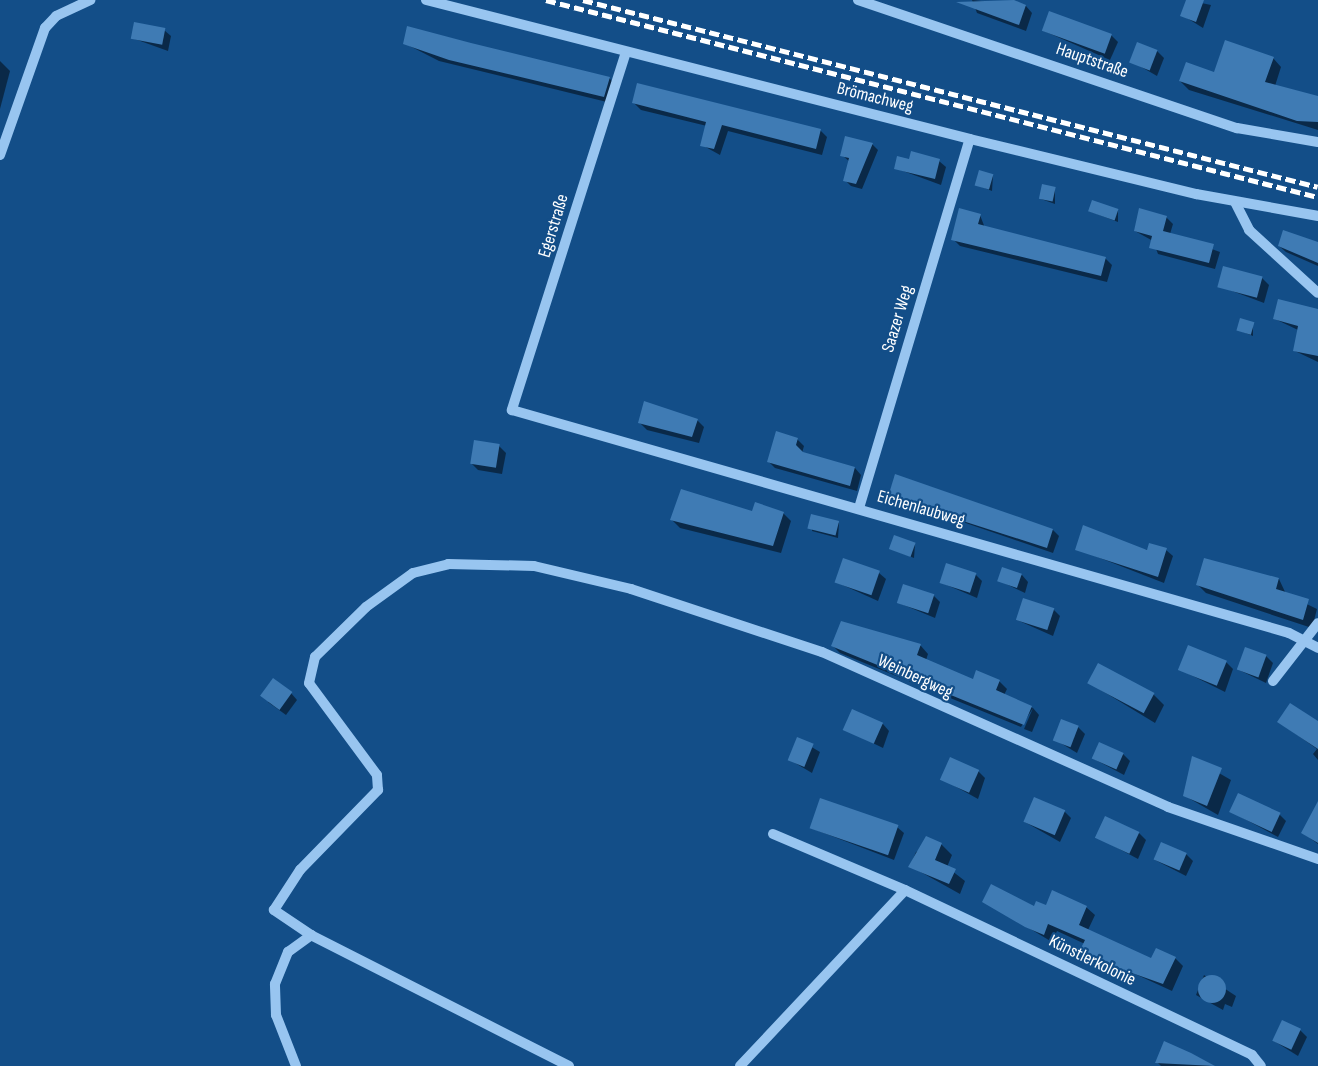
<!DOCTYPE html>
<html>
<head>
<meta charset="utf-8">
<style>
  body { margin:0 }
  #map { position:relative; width:1318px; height:1066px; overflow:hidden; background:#134e88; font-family:"Sofia Sans Condensed",sans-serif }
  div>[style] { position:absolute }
  .shadow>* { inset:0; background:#0007 }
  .building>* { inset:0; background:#3f7bb4; transform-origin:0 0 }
  .round { border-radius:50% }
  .minor>* { height:10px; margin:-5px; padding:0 5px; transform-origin:5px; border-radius:5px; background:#98c5f0 }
  .rail>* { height:4.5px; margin-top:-2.25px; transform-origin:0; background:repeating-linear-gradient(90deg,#fff 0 10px,transparent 0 14.5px) }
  span { translate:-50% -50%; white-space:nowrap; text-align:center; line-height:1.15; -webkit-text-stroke:4.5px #134e88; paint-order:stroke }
  .street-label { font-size:18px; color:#fff }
</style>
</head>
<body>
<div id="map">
  <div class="shadow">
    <div style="clip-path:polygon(972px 0,1026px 6px,1032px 13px,1026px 31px,977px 13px)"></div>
    <div style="clip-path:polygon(1187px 0,1211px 5px,1203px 28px,1182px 15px)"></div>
    <div style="clip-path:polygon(164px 30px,171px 36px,168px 51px,132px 38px)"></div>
    <div style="clip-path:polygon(1044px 31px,1111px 35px,1118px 42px,1110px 60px)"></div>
    <div style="clip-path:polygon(404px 43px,609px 78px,616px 85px,611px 103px,439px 61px)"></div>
    <div style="clip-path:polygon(1157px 51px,1164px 58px,1157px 76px,1131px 61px)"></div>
    <div style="clip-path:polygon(1273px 58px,1281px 67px,1275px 86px,1318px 97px,1318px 130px,1189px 90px,1180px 81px)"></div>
    <div style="clip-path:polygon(0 61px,10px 71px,0 109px)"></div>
    <div style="clip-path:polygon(634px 103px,820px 130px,827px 137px,822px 155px,728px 131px,720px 155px,702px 145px,707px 126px,641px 110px)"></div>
    <div style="clip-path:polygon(872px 144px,878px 150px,862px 189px,851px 186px,845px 180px,850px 162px,842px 155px)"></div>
    <div style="clip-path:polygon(910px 161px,939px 161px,946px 167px,941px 185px,895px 168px)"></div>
    <div style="clip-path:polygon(993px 175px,992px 191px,977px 185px)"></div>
    <div style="clip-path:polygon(1055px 188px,1055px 204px,1041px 199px)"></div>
    <div style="clip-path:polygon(1118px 210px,1118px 222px,1089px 211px)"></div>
    <div style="clip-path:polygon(980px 215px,985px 228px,1105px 258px,1112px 265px,1107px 282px,960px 246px,953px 239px)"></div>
    <div style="clip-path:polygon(1166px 217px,1173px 224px,1170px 234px,1220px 252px,1215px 269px,1158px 254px,1153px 241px,1135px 231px)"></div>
    <div style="clip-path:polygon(1279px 246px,1318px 250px,1318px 266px,1286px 252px)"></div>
    <div style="clip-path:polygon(1262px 278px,1269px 285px,1264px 303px,1219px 286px)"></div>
    <div style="clip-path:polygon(1318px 316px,1318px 362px,1295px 351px,1298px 330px,1275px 319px)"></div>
    <div style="clip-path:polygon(1253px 324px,1253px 336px,1238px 330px)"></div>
    <div style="clip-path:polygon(697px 420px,704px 427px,699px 443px,647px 430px,640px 423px)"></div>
    <div style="clip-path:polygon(797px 439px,804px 446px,802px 453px,855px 468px,861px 475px,857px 491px,775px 468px,768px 461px)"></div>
    <div style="clip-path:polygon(499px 446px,506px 453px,502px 474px,478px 470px,471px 463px)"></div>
    <div style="clip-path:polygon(890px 497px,1053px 530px,1059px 536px,1053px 553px)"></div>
    <div style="clip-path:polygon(783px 513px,791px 521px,781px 553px,680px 528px,672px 520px)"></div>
    <div style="clip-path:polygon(813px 516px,839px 523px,838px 538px,812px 531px)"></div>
    <div style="clip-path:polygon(915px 544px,914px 558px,891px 549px)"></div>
    <div style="clip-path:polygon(1077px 549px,1166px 550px,1173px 556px,1164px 583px)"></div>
    <div style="clip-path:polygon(1205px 560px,1279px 579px,1286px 594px,1317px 609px,1312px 628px,1206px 593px,1197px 584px)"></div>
    <div style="clip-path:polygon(879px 573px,886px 579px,878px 601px,836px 582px)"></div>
    <div style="clip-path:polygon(975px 574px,982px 581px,977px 598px,942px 583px)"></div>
    <div style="clip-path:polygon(1022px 575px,1028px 582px,1025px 593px,1000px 581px)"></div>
    <div style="clip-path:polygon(933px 595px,940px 602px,935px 618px,899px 603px)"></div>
    <div style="clip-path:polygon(1053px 609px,1060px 616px,1053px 636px,1017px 620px)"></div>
    <div style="clip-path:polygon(842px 623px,921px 646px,928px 654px,926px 660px,974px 681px,999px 681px,1007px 689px,1004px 695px,1033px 708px,1021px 727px,840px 653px,832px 645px)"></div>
    <div style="clip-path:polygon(1266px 656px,1273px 663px,1266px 683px,1239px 670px)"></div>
    <div style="clip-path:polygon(1226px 662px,1233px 669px,1225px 692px,1181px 670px)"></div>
    <div style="clip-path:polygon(1091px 684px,1153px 694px,1164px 705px,1155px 723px)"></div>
    <div style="clip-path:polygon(291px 693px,297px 700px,286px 715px,268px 702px)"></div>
    <div style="clip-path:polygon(1033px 708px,1039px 715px,1032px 732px,1024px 729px)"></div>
    <div style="clip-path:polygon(1279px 722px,1318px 722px,1318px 760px,1313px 754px,1317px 749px)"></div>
    <div style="clip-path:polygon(883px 724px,889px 731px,883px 748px,846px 730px)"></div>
    <div style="clip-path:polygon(1078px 727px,1085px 734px,1077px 753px,1054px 739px)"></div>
    <div style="clip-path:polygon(798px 739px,820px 752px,812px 773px,790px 760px)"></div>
    <div style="clip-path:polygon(1123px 754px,1130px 761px,1124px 775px,1094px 759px)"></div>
    <div style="clip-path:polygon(1193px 758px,1231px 780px,1218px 815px,1185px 796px)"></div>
    <div style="clip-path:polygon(978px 771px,985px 778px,978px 799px,942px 779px)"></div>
    <div style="clip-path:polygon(1064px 811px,1071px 818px,1060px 842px,1025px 822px)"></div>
    <div style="clip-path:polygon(1230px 811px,1279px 814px,1286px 821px,1278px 837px)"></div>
    <div style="clip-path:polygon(1318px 814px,1318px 844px,1303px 833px)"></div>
    <div style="clip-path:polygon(897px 827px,904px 833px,894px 860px,811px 828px)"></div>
    <div style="clip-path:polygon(1139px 833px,1146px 840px,1138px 859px,1097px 837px)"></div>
    <div style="clip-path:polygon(941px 844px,952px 855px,947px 867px,965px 881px,960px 894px,910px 866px,916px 852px)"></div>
    <div style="clip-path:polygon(1186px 854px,1193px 861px,1186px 876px,1155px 860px)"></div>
    <div style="clip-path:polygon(984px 901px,1035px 909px,1086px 907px,1095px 915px,1088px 930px,1152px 960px,1175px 958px,1183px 966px,1172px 991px,1133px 973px,1131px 978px,1090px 958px,1082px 950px,1085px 944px,1057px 931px,1052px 942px)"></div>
    <div style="clip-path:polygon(1204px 975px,1236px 996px,1232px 1007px,1225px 1004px,1223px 1010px,1196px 995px)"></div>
    <div style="clip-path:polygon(1300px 1030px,1307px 1037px,1298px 1056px,1274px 1041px)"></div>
    <div style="clip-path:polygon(1165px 1044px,1211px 1066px,1161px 1066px,1157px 1062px)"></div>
  </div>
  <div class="building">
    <div style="clip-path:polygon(1014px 0,1026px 5px,1019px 25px,956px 2px)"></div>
    <div style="clip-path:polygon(1186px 0,1204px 0,1196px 22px,1180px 16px)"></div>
    <div style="left:1049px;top:11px;width:67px;height:21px;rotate:20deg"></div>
    <div style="left:134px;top:22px;width:32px;height:17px;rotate:11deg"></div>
    <div style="clip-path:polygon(407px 26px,471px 43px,610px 77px,604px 97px,449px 60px,403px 44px)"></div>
    <div style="clip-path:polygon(1225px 40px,1274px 57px,1265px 82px,1318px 96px,1318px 122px,1297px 121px,1179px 81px,1186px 62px,1214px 72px)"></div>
    <div style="left:1137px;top:42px;width:22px;height:22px;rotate:21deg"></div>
    <div style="clip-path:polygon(637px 83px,821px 129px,816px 149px,722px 125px,714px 149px,700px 146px,706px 122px,632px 103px)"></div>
    <div style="clip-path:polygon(845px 136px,873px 143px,856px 184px,843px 181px,849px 158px,840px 156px)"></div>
    <div style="clip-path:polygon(911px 151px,940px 159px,935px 179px,894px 169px,897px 156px,909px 159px)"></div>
    <div style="left:979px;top:170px;width:15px;height:16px;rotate:16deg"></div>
    <div style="left:1042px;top:184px;width:14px;height:15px;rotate:12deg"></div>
    <div style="left:1092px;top:200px;width:28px;height:12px;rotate:19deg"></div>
    <div style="clip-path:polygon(959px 208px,981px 214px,978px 224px,1106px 257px,1101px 276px,951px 240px)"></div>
    <div style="clip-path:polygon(1139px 208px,1167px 216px,1163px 231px,1214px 244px,1209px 263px,1149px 248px,1152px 236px,1134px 231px)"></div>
    <div style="clip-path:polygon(1283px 230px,1318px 242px,1318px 263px,1278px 246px)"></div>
    <div style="left:1223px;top:266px;width:41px;height:22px;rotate:15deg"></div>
    <div style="clip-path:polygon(1278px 299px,1318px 309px,1318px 356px,1293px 351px,1298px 326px,1273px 319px)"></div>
    <div style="left:1240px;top:318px;width:15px;height:13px;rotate:16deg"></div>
    <div style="clip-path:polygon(644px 401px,698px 419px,692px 437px,638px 423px)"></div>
    <div style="clip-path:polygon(776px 431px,798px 438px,796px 445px,803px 452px,855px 467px,850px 486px,767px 462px)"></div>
    <div style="left:474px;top:440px;width:26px;height:24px;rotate:9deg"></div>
    <div style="clip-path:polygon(895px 474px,1053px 529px,1047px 548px,888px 497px)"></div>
    <div style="clip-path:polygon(681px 489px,752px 511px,755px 502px,784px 512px,773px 546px,670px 520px)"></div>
    <div style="left:811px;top:514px;width:29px;height:15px;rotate:14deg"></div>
    <div style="clip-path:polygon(1083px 525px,1147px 550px,1149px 543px,1167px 548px,1158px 577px,1075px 550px)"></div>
    <div style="left:894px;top:535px;width:23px;height:15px;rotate:20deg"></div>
    <div style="left:843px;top:558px;width:39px;height:26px;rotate:19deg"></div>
    <div style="clip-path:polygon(1204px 558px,1279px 578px,1276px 589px,1309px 599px,1303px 620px,1196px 585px)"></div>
    <div style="left:946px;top:563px;width:32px;height:21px;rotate:18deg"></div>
    <div style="left:1002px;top:567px;width:21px;height:15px;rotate:19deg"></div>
    <div style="left:903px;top:584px;width:33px;height:20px;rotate:18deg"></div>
    <div style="left:1023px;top:598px;width:33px;height:23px;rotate:18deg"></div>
    <div style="clip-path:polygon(841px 621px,921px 644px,917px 655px,973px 679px,976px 670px,1000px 680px,996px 690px,1032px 706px,1024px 725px,831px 646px)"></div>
    <div style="left:1188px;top:645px;width:42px;height:27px;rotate:22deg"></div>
    <div style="left:1245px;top:647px;width:23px;height:24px;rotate:20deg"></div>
    <div style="left:1098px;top:663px;width:64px;height:23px;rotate:28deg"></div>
    <div style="left:273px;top:678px;width:24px;height:22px;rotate:36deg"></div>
    <div style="clip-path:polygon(1290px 703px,1318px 721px,1318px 749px,1277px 722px)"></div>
    <div style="left:852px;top:709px;width:34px;height:23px;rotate:24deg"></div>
    <div style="left:1061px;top:719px;width:19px;height:23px;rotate:21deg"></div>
    <div style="left:797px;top:737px;width:18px;height:25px;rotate:22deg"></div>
    <div style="left:1099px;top:742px;width:27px;height:18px;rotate:24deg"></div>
    <div style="clip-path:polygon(1192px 756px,1222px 768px,1207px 806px,1183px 796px)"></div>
    <div style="left:950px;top:757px;width:32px;height:25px;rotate:24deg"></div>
    <div style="left:1238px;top:793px;width:47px;height:21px;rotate:25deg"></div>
    <div style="left:1034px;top:797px;width:34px;height:27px;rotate:23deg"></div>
    <div style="left:820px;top:798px;width:83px;height:32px;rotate:19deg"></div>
    <div style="clip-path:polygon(1318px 801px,1318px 843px,1301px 833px)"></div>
    <div style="left:1105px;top:816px;width:38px;height:24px;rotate:25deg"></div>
    <div style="clip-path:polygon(926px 836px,942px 843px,935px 860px,956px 869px,949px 884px,908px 867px)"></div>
    <div style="left:1161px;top:842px;width:28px;height:19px;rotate:23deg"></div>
    <div style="clip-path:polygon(991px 884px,1034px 906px,1036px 901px,1046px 905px,1052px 890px,1087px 906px,1079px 925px,1151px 958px,1156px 948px,1176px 957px,1163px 984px,1101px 962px,1080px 950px,1085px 940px,1048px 924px,1044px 935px,1025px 927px,982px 902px)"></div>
    <div class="round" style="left:1198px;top:975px;width:28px;height:28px"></div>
    <div style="left:1282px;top:1020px;width:21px;height:23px;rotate:25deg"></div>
    <div style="clip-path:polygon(1164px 1041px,1191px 1053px,1215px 1066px,1155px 1063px)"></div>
  </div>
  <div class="minor">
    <div style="left:426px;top:0;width:561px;rotate:14.33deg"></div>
    <div style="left:970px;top:139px;width:233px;rotate:13.7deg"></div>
    <div style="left:1196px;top:194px;width:124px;rotate:10.2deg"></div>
    <div style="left:858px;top:0;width:400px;rotate:18.7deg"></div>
    <div style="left:1237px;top:128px;width:82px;rotate:9.8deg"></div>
    <div style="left:626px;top:52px;width:376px;rotate:107.7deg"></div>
    <div style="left:512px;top:410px;width:808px;rotate:16.01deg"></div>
    <div style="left:1289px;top:633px;width:33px;rotate:27deg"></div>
    <div style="left:0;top:155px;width:135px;rotate:-70.5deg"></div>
    <div style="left:45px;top:28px;width:16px;rotate:-47deg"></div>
    <div style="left:56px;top:16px;width:38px;rotate:-25deg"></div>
    <div style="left:1235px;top:202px;width:31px;rotate:63deg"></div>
    <div style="left:1249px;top:230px;width:93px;rotate:42.4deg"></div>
    <div style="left:859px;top:508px;width:385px;rotate:-73.3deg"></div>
    <div style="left:1273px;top:681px;width:73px;rotate:-52.2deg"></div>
    <div style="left:773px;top:834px;width:143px;rotate:23deg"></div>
    <div style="left:905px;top:890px;width:384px;rotate:25.4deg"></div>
    <div style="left:1252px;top:1055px;width:14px;rotate:51deg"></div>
    <div style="left:296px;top:1066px;width:55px;rotate:-111.4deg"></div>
    <div style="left:276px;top:1015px;width:31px;rotate:-92deg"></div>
    <div style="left:275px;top:984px;width:35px;rotate:-68deg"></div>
    <div style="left:288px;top:952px;width:29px;rotate:-36deg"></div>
    <div style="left:569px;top:1066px;width:289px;rotate:-153.1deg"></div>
    <div style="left:311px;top:935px;width:45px;rotate:-146deg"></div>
    <div style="left:274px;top:910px;width:48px;rotate:-57deg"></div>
    <div style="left:300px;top:870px;width:112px;rotate:-45.7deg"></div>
    <div style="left:378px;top:790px;width:15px;rotate:-94deg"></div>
    <div style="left:377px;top:775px;width:114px;rotate:-126.5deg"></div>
    <div style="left:309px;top:683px;width:27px;rotate:-77deg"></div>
    <div style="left:315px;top:657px;width:71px;rotate:-44.4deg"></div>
    <div style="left:366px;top:607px;width:58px;rotate:-35.9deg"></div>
    <div style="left:413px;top:573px;width:36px;rotate:-14deg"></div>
    <div style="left:448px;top:564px;width:86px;rotate:1.3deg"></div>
    <div style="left:534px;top:566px;width:100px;rotate:13.3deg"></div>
    <div style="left:631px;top:589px;width:201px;rotate:18.3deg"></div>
    <div style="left:822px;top:652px;width:379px;rotate:24.1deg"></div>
    <div style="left:1168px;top:807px;width:159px;rotate:19.1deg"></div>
    <div style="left:740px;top:1066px;width:241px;rotate:-46.8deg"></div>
  </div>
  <div class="rail">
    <div style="left:546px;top:0;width:797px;rotate:14.32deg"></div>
    <div style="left:583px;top:0;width:758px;rotate:14.27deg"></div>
  </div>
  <div class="street-label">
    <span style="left:1092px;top:61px;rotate:19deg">Hauptstraße</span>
    <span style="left:875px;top:98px;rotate:14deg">Brömachweg</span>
    <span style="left:554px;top:226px;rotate:-73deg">Egerstraße</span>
    <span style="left:898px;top:319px;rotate:-73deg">Saazer Weg</span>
    <span style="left:921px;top:509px;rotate:16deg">Eichenlaubweg</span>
    <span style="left:915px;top:677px;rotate:25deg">Weinbergweg</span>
    <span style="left:1092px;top:961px;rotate:26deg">Künstlerkolonie</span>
  </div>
</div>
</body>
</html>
